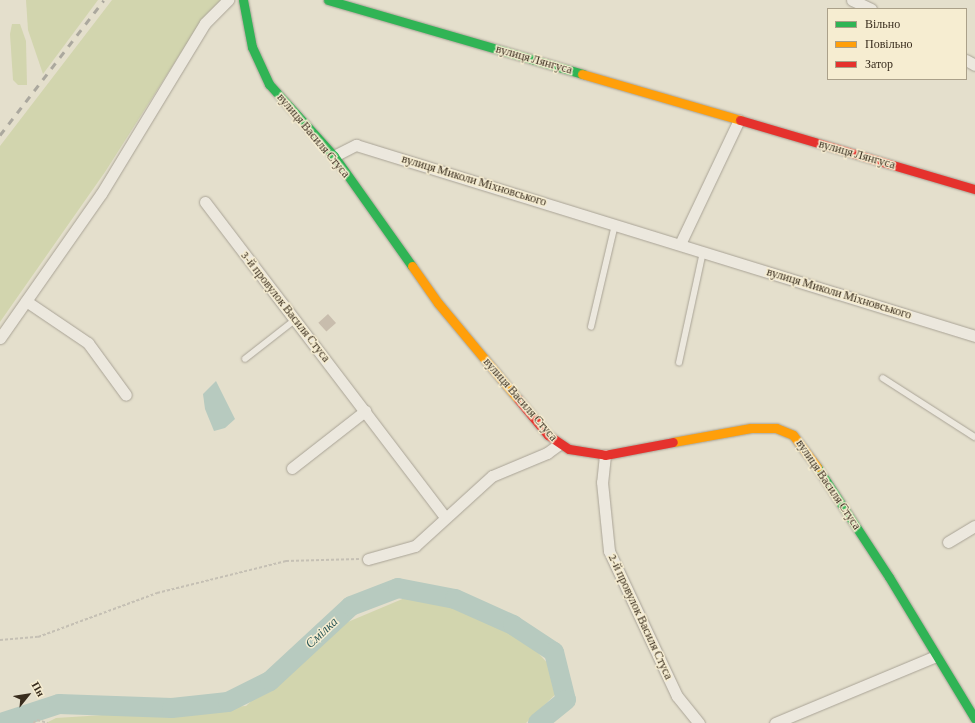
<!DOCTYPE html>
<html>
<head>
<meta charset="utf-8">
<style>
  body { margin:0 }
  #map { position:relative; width:975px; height:723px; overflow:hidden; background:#e4dfcc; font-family:"Crimson Pro",serif }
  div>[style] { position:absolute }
  .green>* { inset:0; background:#d2d5ae }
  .water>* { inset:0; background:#b7cabf }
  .river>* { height:20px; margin:-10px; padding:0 10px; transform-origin:10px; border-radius:10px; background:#b7cabf }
  .building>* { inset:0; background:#c8bdad; transform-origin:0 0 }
  .path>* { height:2px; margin-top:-1px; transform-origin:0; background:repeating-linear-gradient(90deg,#c5c0b4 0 3px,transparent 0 5px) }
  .roads { filter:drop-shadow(0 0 1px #a9a396) drop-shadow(0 0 1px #a9a396) }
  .lane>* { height:5.5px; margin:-2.75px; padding:0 2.75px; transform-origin:2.75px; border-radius:2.75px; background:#ece8de }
  .street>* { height:11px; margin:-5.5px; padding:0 5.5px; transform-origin:5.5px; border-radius:5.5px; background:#ece8de }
  .fast>* { height:9px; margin:-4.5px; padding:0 4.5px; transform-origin:4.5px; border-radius:4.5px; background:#30b455 }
  .slow>* { height:9px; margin:-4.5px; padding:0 4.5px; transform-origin:4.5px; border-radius:4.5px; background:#ff9f0a }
  .jam>* { height:9px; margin:-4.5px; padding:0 4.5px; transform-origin:4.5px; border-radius:4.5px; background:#e5322d }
  .rail>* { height:3px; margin-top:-1.5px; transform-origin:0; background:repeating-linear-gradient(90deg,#aba89e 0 7px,transparent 0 14px) }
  span { translate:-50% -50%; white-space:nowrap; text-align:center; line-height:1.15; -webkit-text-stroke:3px #f6edd1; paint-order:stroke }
  .street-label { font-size:12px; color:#382c1d }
  .water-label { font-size:13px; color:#2c5858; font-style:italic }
  .legend { position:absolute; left:827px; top:8px; width:140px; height:72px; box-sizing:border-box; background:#f6edd1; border:1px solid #aaa089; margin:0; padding:5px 7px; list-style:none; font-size:12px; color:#382c1d }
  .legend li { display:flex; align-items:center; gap:8px; height:20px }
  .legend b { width:20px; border:1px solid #aaa089 }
  .north { position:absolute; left:8px; top:675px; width:40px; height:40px; -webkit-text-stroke:3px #f6edd1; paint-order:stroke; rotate:60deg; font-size:11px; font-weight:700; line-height:16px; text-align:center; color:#382c1d }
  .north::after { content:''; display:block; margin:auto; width:14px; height:18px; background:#382c1d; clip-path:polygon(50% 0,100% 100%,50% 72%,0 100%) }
</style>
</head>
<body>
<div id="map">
  <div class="green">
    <div style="clip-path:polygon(26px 0,98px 0,43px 74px,28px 30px)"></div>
    <div style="clip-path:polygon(112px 0,221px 0,203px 18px,105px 172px,0 322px,0 146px)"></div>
    <div style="clip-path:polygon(12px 24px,20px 24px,26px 41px,27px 85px,18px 85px,13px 80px,10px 34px)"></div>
    <div style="clip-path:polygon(419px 592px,508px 619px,566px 684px,526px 723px,46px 723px,56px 718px,246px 706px,324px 632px)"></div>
  </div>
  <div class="water">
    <div style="clip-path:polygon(216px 381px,235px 419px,225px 428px,214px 431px,205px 409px,203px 394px)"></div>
  </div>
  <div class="river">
    <div style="left:1px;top:723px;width:61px;rotate:-18.1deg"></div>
    <div style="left:59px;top:704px;width:113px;rotate:2deg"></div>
    <div style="left:172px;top:708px;width:56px;rotate:-6.1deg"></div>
    <div style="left:228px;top:702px;width:47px;rotate:-26.6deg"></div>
    <div style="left:270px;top:681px;width:110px;rotate:-42.8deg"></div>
    <div style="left:351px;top:606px;width:50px;rotate:-21deg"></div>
    <div style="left:398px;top:588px;width:58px;rotate:10.9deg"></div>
    <div style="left:455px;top:599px;width:64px;rotate:24.1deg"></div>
    <div style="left:513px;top:625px;width:49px;rotate:33.4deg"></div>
    <div style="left:554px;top:652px;width:49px;rotate:76deg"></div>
    <div style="left:566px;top:700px;width:36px;rotate:141deg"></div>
  </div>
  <div class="building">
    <div style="left:328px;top:314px;width:12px;height:13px;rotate:48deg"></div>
  </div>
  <div class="path">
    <div style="left:0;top:640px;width:38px;rotate:-5deg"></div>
    <div style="left:38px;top:637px;width:127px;rotate:-20.3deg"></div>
    <div style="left:157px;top:593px;width:133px;rotate:-13.9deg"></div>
    <div style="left:286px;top:561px;width:73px;rotate:-1.6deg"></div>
    <div style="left:33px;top:723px;width:5px;rotate:-37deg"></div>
    <div style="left:37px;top:720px;width:11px;rotate:15deg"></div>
  </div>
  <div class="roads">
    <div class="lane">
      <div style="left:591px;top:327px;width:105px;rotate:-76.8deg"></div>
      <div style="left:245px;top:359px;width:63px;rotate:-38deg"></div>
      <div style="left:679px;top:363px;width:114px;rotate:-77.8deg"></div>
      <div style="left:883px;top:378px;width:109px;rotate:32.7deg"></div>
    </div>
    <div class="street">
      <div style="left:852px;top:0;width:21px;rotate:25deg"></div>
      <div style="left:966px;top:60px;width:10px;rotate:29deg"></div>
      <div style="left:334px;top:156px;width:25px;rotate:-27deg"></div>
      <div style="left:356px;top:145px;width:648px;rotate:17.15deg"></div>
      <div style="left:205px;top:202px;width:396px;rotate:52.7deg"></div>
      <div style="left:680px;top:244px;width:137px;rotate:-64.6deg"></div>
      <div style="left:26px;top:301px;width:75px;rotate:34.1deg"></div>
      <div style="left:88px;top:343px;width:64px;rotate:53.8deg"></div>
      <div style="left:0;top:338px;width:176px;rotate:-55deg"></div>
      <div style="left:101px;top:194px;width:200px;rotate:-58.7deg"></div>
      <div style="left:205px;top:23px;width:33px;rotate:-45deg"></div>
      <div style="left:605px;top:455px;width:27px;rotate:96deg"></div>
      <div style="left:602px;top:482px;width:69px;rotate:84.2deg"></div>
      <div style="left:609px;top:551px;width:160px;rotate:64.9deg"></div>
      <div style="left:677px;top:696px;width:35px;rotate:51deg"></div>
      <div style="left:292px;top:468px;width:93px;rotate:-38deg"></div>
      <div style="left:948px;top:542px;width:31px;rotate:-31deg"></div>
      <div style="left:368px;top:559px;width:49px;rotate:-15.5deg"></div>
      <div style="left:415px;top:546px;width:104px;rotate:-42.3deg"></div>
      <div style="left:492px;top:476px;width:60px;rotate:-22.7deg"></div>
      <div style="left:547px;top:453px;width:14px;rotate:-36deg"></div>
      <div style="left:775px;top:723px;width:174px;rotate:-22.6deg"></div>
    </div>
    <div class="fast">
      <div style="left:243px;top:0;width:48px;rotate:79.2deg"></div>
      <div style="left:252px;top:47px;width:41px;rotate:65.3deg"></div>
      <div style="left:269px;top:84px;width:97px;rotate:47.9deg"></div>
      <div style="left:334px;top:156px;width:135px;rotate:54.7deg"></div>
      <div style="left:328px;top:0;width:265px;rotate:16.2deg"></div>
      <div style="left:817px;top:467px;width:131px;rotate:56.8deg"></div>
      <div style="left:889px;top:577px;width:166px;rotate:58.8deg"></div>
    </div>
    <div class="slow">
      <div style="left:582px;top:74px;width:165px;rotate:16.2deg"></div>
      <div style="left:412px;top:266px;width:45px;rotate:54.9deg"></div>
      <div style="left:438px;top:303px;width:125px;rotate:50.2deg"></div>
      <div style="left:673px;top:442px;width:79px;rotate:-10.2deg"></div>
      <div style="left:751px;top:428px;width:25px"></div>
      <div style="left:776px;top:428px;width:18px;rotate:22deg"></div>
      <div style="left:793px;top:435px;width:40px;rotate:53deg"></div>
    </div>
    <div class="jam">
      <div style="left:740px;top:120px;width:245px;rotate:16.4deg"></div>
      <div style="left:518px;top:399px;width:47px;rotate:50.2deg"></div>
      <div style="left:548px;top:435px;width:25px;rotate:34deg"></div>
      <div style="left:569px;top:449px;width:36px;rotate:9deg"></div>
      <div style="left:605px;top:455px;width:69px;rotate:-10.8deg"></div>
    </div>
  </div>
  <div class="rail">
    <div style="left:0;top:135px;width:170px;rotate:-52.4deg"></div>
  </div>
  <div class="street-label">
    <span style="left:534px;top:60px;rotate:16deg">вулиця Лянгуса</span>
    <span style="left:313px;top:136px;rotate:50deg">вулиця Василя Стуса</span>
    <span style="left:857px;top:155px;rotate:16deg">вулиця Лянгуса</span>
    <span style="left:474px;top:181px;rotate:17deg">вулиця Миколи Міхновського</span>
    <span style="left:839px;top:294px;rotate:17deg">вулиця Миколи Міхновського</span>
    <span style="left:285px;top:307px;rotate:52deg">3-й провулок Василя Стуса</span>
    <span style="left:520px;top:400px;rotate:49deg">вулиця Василя Стуса</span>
    <span style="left:828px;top:485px;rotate:56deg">вулиця Василя Стуса</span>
    <span style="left:640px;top:617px;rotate:65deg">2-й провулок Василя Стуса</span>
  </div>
  <div class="water-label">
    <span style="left:322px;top:633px;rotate:-43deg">Смілка</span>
  </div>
  <ul class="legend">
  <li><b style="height:5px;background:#30b455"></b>Вільно</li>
  <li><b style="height:5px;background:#ff9f0a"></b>Повільно</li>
  <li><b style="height:5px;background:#e5322d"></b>Затор</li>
  </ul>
  <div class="north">Пн</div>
</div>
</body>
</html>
